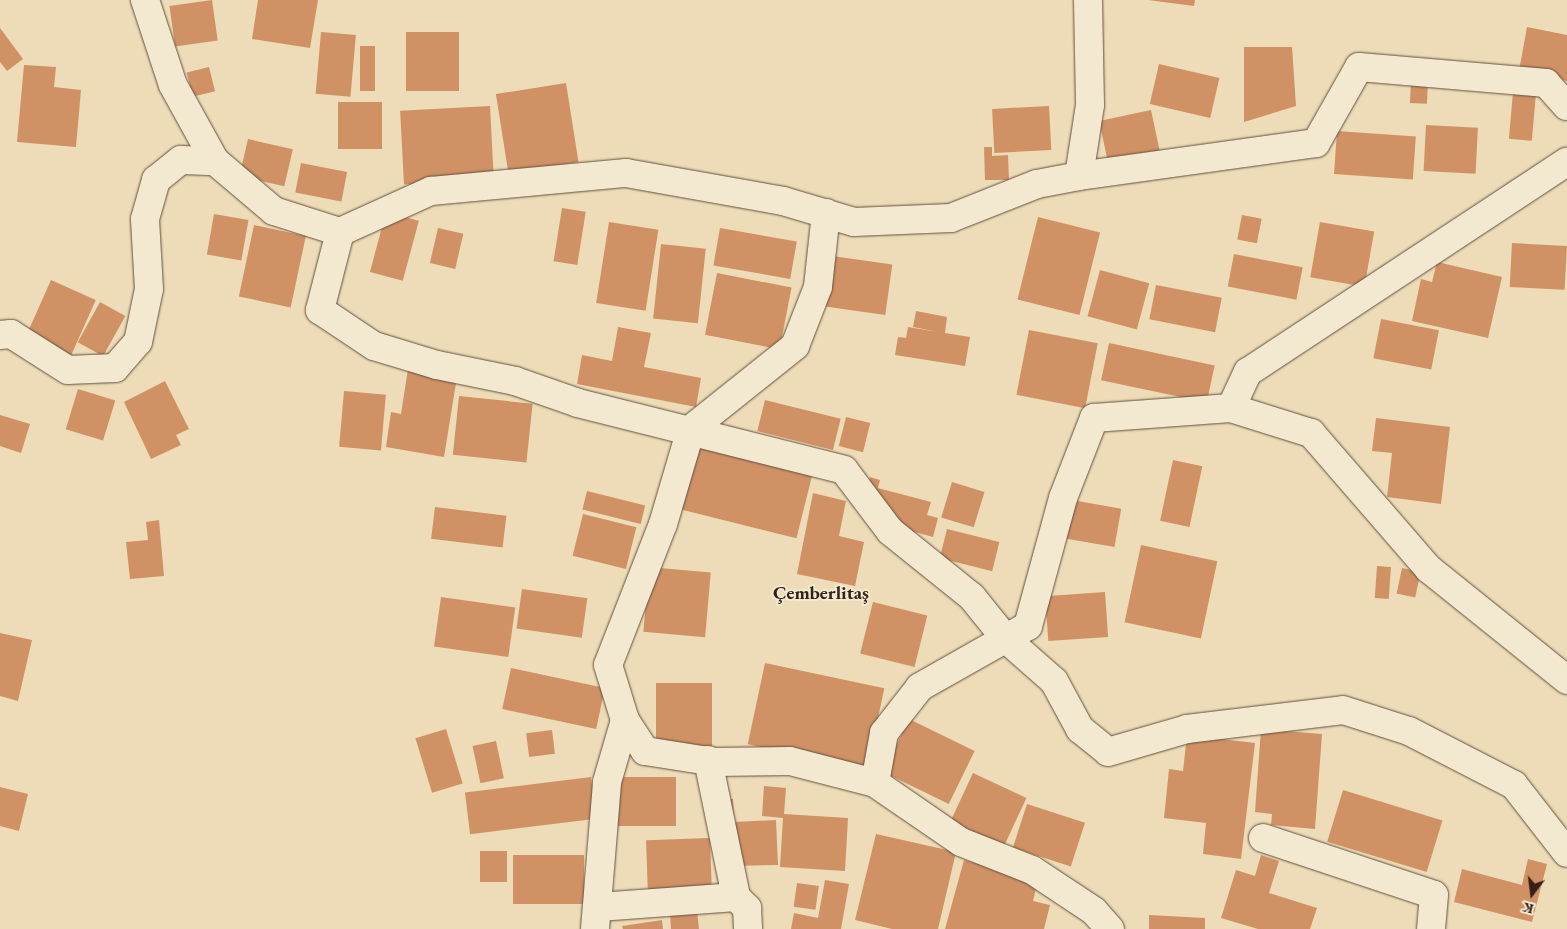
<!DOCTYPE html>
<html>
<head>
<meta charset="utf-8">
<style>
  body { margin:0 }
  #map { position:relative; width:1567px; height:929px; overflow:hidden; background:#eddcb7; font-family:"EB Garamond",serif }
  div>[style] { position:absolute }
  .building>* { inset:0; background:#d09265; transform-origin:0 0 }
  .roads { filter:drop-shadow(0 0 1px #634f3e) drop-shadow(0 0 1px #634f3e) }
  .street>* { height:28px; margin:-14px; padding:0 14px; transform-origin:14px; border-radius:14px; background:#f3e8d0 }
  span { translate:-50% -50%; white-space:nowrap; text-align:center; line-height:1.15; -webkit-text-stroke:4px #f3e8d0; paint-order:stroke }
  .quarter-label { font-size:19px; color:#352016; font-weight:700 }
  .north { position:absolute; left:1507px; top:869px; width:50px; height:50px; -webkit-text-stroke:4px #f3e8d0; paint-order:stroke; rotate:195deg; font-size:14px; font-weight:700; line-height:20px; text-align:center; color:#352016 }
  .north::after { content:''; display:block; margin:auto; width:18px; height:22px; background:#352016; clip-path:polygon(50% 0,100% 100%,50% 72%,0 100%) }
</style>
</head>
<body>
<div id="map">
  <div class="building">
    <div style="left:212px;top:0;width:41px;height:43px;rotate:82deg"></div>
    <div style="clip-path:polygon(258px 0,318px 0,310px 48px,252px 39px)"></div>
    <div style="clip-path:polygon(1148px 0,1195px 0,1194px 6px)"></div>
    <div style="clip-path:polygon(1527px 27px,1567px 35px,1567px 81px,1519px 71px)"></div>
    <div style="clip-path:polygon(0 28px,23px 59px,7px 71px,0 62px)"></div>
    <div style="left:321px;top:32px;width:35px;height:62px;rotate:5deg"></div>
    <div style="left:459px;top:32px;width:59px;height:53px;rotate:90deg"></div>
    <div style="left:360px;top:46px;width:15px;height:45px"></div>
    <div style="clip-path:polygon(1244px 47px,1292px 47px,1296px 106px,1244px 122px)"></div>
    <div style="left:1159px;top:64px;width:62px;height:41px;rotate:13deg"></div>
    <div style="clip-path:polygon(24px 65px,56px 67px,54px 87px,81px 90px,76px 147px,17px 142px)"></div>
    <div style="left:209px;top:67px;width:25px;height:23px;rotate:76deg"></div>
    <div style="left:1411px;top:82px;width:17px;height:21px;rotate:3deg"></div>
    <div style="left:566px;top:83px;width:80px;height:71px;rotate:81deg"></div>
    <div style="left:1513px;top:92px;width:23px;height:47px;rotate:5deg"></div>
    <div style="left:338px;top:102px;width:44px;height:47px"></div>
    <div style="left:490px;top:106px;width:74px;height:90px;rotate:87deg"></div>
    <div style="left:1049px;top:106px;width:44px;height:57px;rotate:87deg"></div>
    <div style="left:1151px;top:110px;width:42px;height:53px;rotate:78deg"></div>
    <div style="left:1426px;top:125px;width:52px;height:46px;rotate:3deg"></div>
    <div style="left:1337px;top:131px;width:79px;height:43px;rotate:4deg"></div>
    <div style="left:248px;top:139px;width:46px;height:38px;rotate:13deg"></div>
    <div style="clip-path:polygon(984px 147px,992px 147px,992px 156px,1008px 155px,1009px 180px,985px 180px)"></div>
    <div style="left:301px;top:163px;width:47px;height:30px;rotate:11deg"></div>
    <div style="left:562px;top:208px;width:24px;height:54px;rotate:9deg"></div>
    <div style="left:386px;top:212px;width:34px;height:62px;rotate:15deg"></div>
    <div style="left:214px;top:214px;width:35px;height:41px;rotate:10deg"></div>
    <div style="left:1242px;top:215px;width:20px;height:25px;rotate:11deg"></div>
    <div style="left:1038px;top:217px;width:64px;height:85px;rotate:14deg"></div>
    <div style="left:609px;top:222px;width:50px;height:82px;rotate:9deg"></div>
    <div style="left:1320px;top:222px;width:55px;height:56px;rotate:10deg"></div>
    <div style="left:254px;top:225px;width:53px;height:73px;rotate:12deg"></div>
    <div style="left:438px;top:228px;width:26px;height:36px;rotate:13deg"></div>
    <div style="left:720px;top:228px;width:78px;height:38px;rotate:10deg"></div>
    <div style="left:1512px;top:243px;width:55px;height:44px;rotate:3deg"></div>
    <div style="left:661px;top:244px;width:45px;height:75px;rotate:6deg"></div>
    <div style="left:1234px;top:254px;width:70px;height:33px;rotate:11deg"></div>
    <div style="left:825px;top:255px;width:68px;height:51px;rotate:8deg"></div>
    <div style="clip-path:polygon(1437px 262px,1502px 277px,1488px 338px,1412px 321px,1421px 279px,1432px 282px)"></div>
    <div style="left:1100px;top:270px;width:51px;height:48px;rotate:15deg"></div>
    <div style="left:717px;top:273px;width:76px;height:63px;rotate:11deg"></div>
    <div style="left:51px;top:280px;width:49px;height:60px;rotate:24deg"></div>
    <div style="left:1156px;top:285px;width:67px;height:35px;rotate:11deg"></div>
    <div style="left:100px;top:302px;width:29px;height:46px;rotate:29deg"></div>
    <div style="clip-path:polygon(916px 311px,947px 317px,945px 333px,970px 337px,965px 366px,895px 355px,898px 337px,906px 338px,908px 327px,938px 332px,913px 327px)"></div>
    <div style="left:1381px;top:319px;width:59px;height:40px;rotate:11deg"></div>
    <div style="clip-path:polygon(618px 327px,651px 333px,644px 367px,701px 378px,696px 407px,577px 384px,582px 355px,612px 361px)"></div>
    <div style="left:1029px;top:330px;width:70px;height:66px;rotate:11deg"></div>
    <div style="left:1109px;top:343px;width:108px;height:38px;rotate:12deg"></div>
    <div style="clip-path:polygon(408px 369px,457px 377px,444px 457px,386px 447px,391px 412px,401px 414px)"></div>
    <div style="clip-path:polygon(165px 381px,189px 429px,176px 435px,181px 445px,151px 459px,124px 402px)"></div>
    <div style="left:78px;top:389px;width:39px;height:42px;rotate:17deg"></div>
    <div style="left:344px;top:391px;width:42px;height:56px;rotate:5deg"></div>
    <div style="left:459px;top:396px;width:74px;height:59px;rotate:6deg"></div>
    <div style="left:765px;top:400px;width:78px;height:32px;rotate:14deg"></div>
    <div style="clip-path:polygon(0 415px,30px 424px,21px 453px,0 446px)"></div>
    <div style="left:846px;top:417px;width:25px;height:30px;rotate:14deg"></div>
    <div style="clip-path:polygon(1376px 418px,1450px 427px,1441px 504px,1387px 497px,1392px 453px,1372px 451px)"></div>
    <div style="left:695px;top:445px;width:121px;height:66px;rotate:14deg"></div>
    <div style="left:1173px;top:460px;width:30px;height:62px;rotate:12deg"></div>
    <div style="clip-path:polygon(870px 477px,880px 480px,878px 488px,931px 502px,927px 515px,938px 518px,933px 537px,889px 525px,866px 494px)"></div>
    <div style="left:952px;top:482px;width:34px;height:37px;rotate:17deg"></div>
    <div style="left:587px;top:491px;width:60px;height:19px;rotate:14deg"></div>
    <div style="clip-path:polygon(813px 493px,846px 501px,839px 536px,864px 542px,855px 586px,797px 574px)"></div>
    <div style="left:1072px;top:500px;width:50px;height:39px;rotate:10deg"></div>
    <div style="left:435px;top:507px;width:72px;height:32px;rotate:7deg"></div>
    <div style="left:583px;top:514px;width:55px;height:43px;rotate:14deg"></div>
    <div style="clip-path:polygon(159px 520px,164px 576px,130px 579px,126px 542px,148px 540px,146px 522px)"></div>
    <div style="left:947px;top:529px;width:54px;height:30px;rotate:14deg"></div>
    <div style="left:1141px;top:545px;width:78px;height:79px;rotate:12deg"></div>
    <div style="left:1377px;top:566px;width:14px;height:32px;rotate:4deg"></div>
    <div style="left:649px;top:567px;width:62px;height:65px;rotate:5deg"></div>
    <div style="left:1402px;top:568px;width:19px;height:26px;rotate:12deg"></div>
    <div style="left:522px;top:589px;width:66px;height:40px;rotate:8deg"></div>
    <div style="left:1105px;top:592px;width:45px;height:60px;rotate:86deg"></div>
    <div style="left:441px;top:597px;width:75px;height:50px;rotate:8deg"></div>
    <div style="left:873px;top:602px;width:56px;height:53px;rotate:14deg"></div>
    <div style="clip-path:polygon(0 633px,32px 640px,18px 701px,0 696px)"></div>
    <div style="left:765px;top:663px;width:122px;height:83px;rotate:12deg"></div>
    <div style="left:511px;top:668px;width:96px;height:42px;rotate:12deg"></div>
    <div style="left:656px;top:683px;width:56px;height:65px"></div>
    <div style="left:909px;top:719px;width:73px;height:59px;rotate:26deg"></div>
    <div style="left:446px;top:729px;width:57px;height:32px;rotate:73deg"></div>
    <div style="clip-path:polygon(1261px 729px,1322px 734px,1315px 829px,1271px 825px,1272px 814px,1255px 812px)"></div>
    <div style="left:552px;top:730px;width:24px;height:26px;rotate:83deg"></div>
    <div style="clip-path:polygon(1187px 735px,1255px 743px,1241px 859px,1203px 854px,1206px 823px,1164px 818px,1169px 769px,1183px 771px)"></div>
    <div style="left:496px;top:741px;width:38px;height:24px;rotate:78deg"></div>
    <div style="left:973px;top:773px;width:59px;height:56px;rotate:25deg"></div>
    <div style="left:591px;top:777px;width:42px;height:127px;rotate:83deg"></div>
    <div style="left:676px;top:777px;width:49px;height:64px;rotate:90deg"></div>
    <div style="clip-path:polygon(764px 786px,786px 788px,784px 814px,848px 818px,845px 871px,780px 867px,783px 818px,762px 816px)"></div>
    <div style="clip-path:polygon(0 787px,28px 794px,19px 831px,0 826px)"></div>
    <div style="left:1343px;top:790px;width:104px;height:54px;rotate:17deg"></div>
    <div style="clip-path:polygon(729px 799px,733px 799px,734px 822px,776px 820px,778px 865px,732px 866px)"></div>
    <div style="left:1027px;top:804px;width:61px;height:46px;rotate:18deg"></div>
    <div style="clip-path:polygon(876px 834px,956px 852px,938px 929px,892px 929px,855px 920px)"></div>
    <div style="left:710px;top:838px;width:49px;height:64px;rotate:88deg"></div>
    <div style="left:480px;top:851px;width:27px;height:31px"></div>
    <div style="left:513px;top:855px;width:71px;height:49px"></div>
    <div style="clip-path:polygon(1261px 855px,1279px 861px,1269px 893px,1317px 908px,1310px 929px,1258px 929px,1221px 918px,1236px 870px,1255px 876px)"></div>
    <div style="clip-path:polygon(1528px 859px,1547px 864px,1532px 922px,1454px 902px,1462px 869px,1522px 885px)"></div>
    <div style="clip-path:polygon(964px 860px,1038px 880px,1033px 901px,1050px 905px,1044px 929px,945px 929px)"></div>
    <div style="clip-path:polygon(825px 880px,849px 884px,841px 929px,791px 929px,794px 913px,818px 918px)"></div>
    <div style="left:797px;top:883px;width:22px;height:24px;rotate:8deg"></div>
    <div style="clip-path:polygon(697px 911px,699px 929px,671px 929px,670px 914px)"></div>
    <div style="clip-path:polygon(1149px 915px,1205px 918px,1205px 929px,1149px 929px)"></div>
    <div style="clip-path:polygon(662px 920px,663px 929px,623px 929px,622px 926px)"></div>
  </div>
  <div class="roads">
    <div class="street">
      <div style="left:145px;top:0;width:89px;rotate:71.8deg"></div>
      <div style="left:173px;top:85px;width:87px;rotate:61.1deg"></div>
      <div style="left:1079px;top:176px;width:72px;rotate:-81.2deg"></div>
      <div style="left:1090px;top:105px;width:105px;rotate:-91.1deg"></div>
      <div style="left:826px;top:213px;width:74px;rotate:96.2deg"></div>
      <div style="left:818px;top:287px;width:63px;rotate:111.3deg"></div>
      <div style="left:795px;top:346px;width:133px;rotate:141.4deg"></div>
      <div style="left:691px;top:429px;width:99px;rotate:106.4deg"></div>
      <div style="left:663px;top:524px;width:151px;rotate:111.3deg"></div>
      <div style="left:608px;top:665px;width:58px;rotate:72.8deg"></div>
      <div style="left:625px;top:720px;width:37px;rotate:57deg"></div>
      <div style="left:645px;top:751px;width:71px;rotate:8.9deg"></div>
      <div style="left:715px;top:762px;width:75px;rotate:-0.8deg"></div>
      <div style="left:790px;top:761px;width:88px;rotate:14.5deg"></div>
      <div style="left:340px;top:232px;width:81px;rotate:104.4deg"></div>
      <div style="left:320px;top:310px;width:65px;rotate:33.7deg"></div>
      <div style="left:374px;top:346px;width:66px;rotate:16.8deg"></div>
      <div style="left:437px;top:365px;width:80px;rotate:11.6deg"></div>
      <div style="left:515px;top:381px;width:67px;rotate:19.2deg"></div>
      <div style="left:578px;top:403px;width:274px;rotate:14.1deg"></div>
      <div style="left:844px;top:470px;width:76px;rotate:53deg"></div>
      <div style="left:890px;top:531px;width:105px;rotate:38.8deg"></div>
      <div style="left:972px;top:597px;width:53px;rotate:51.2deg"></div>
      <div style="left:1005px;top:638px;width:65px;rotate:41.3deg"></div>
      <div style="left:1054px;top:681px;width:55px;rotate:61.6deg"></div>
      <div style="left:1080px;top:729px;width:36px;rotate:39deg"></div>
      <div style="left:1108px;top:752px;width:82px;rotate:-16.2deg"></div>
      <div style="left:1187px;top:729px;width:157px;rotate:-6.9deg"></div>
      <div style="left:1343px;top:710px;width:69px;rotate:17.7deg"></div>
      <div style="left:1409px;top:731px;width:118px;rotate:27.2deg"></div>
      <div style="left:1514px;top:785px;width:86px;rotate:52.1deg"></div>
      <div style="left:0;top:335px;width:11px;rotate:-5deg"></div>
      <div style="left:11px;top:334px;width:67px;rotate:32.3deg"></div>
      <div style="left:68px;top:370px;width:47px;rotate:-2.4deg"></div>
      <div style="left:115px;top:368px;width:35px;rotate:-49deg"></div>
      <div style="left:138px;top:342px;width:54px;rotate:-78.3deg"></div>
      <div style="left:149px;top:289px;width:70px;rotate:-93.3deg"></div>
      <div style="left:145px;top:219px;width:41px;rotate:-74.2deg"></div>
      <div style="left:156px;top:180px;width:32px;rotate:-39deg"></div>
      <div style="left:181px;top:160px;width:34px;rotate:2deg"></div>
      <div style="left:215px;top:161px;width:77px;rotate:40.3deg"></div>
      <div style="left:274px;top:211px;width:69px;rotate:17.7deg"></div>
      <div style="left:340px;top:232px;width:100px;rotate:-24.3deg"></div>
      <div style="left:431px;top:191px;width:196px;rotate:-5.3deg"></div>
      <div style="left:626px;top:173px;width:159px;rotate:10.1deg"></div>
      <div style="left:783px;top:201px;width:74px;rotate:16.5deg"></div>
      <div style="left:854px;top:222px;width:97px;rotate:-2.4deg"></div>
      <div style="left:951px;top:218px;width:92px;rotate:-21.6deg"></div>
      <div style="left:1037px;top:184px;width:43px;rotate:-10.8deg"></div>
      <div style="left:1079px;top:176px;width:239px;rotate:-7.9deg"></div>
      <div style="left:1316px;top:143px;width:87px;rotate:-60.5deg"></div>
      <div style="left:1359px;top:67px;width:188px;rotate:4.9deg"></div>
      <div style="left:1546px;top:83px;width:31px;rotate:48deg"></div>
      <div style="left:1231px;top:408px;width:84px;rotate:17.4deg"></div>
      <div style="left:1311px;top:433px;width:180px;rotate:49.1deg"></div>
      <div style="left:1429px;top:569px;width:177px;rotate:38.8deg"></div>
      <div style="left:708px;top:760px;width:140px;rotate:78.4deg"></div>
      <div style="left:736px;top:897px;width:16px;rotate:45deg"></div>
      <div style="left:747px;top:908px;width:21px;rotate:87deg"></div>
      <div style="left:1263px;top:838px;width:180px;rotate:18.4deg"></div>
      <div style="left:1434px;top:895px;width:34px;rotate:95deg"></div>
      <div style="left:599px;top:907px;width:137px;rotate:-4.2deg"></div>
      <div style="left:595px;top:929px;width:147px;rotate:-85.3deg"></div>
      <div style="left:607px;top:782px;width:65px;rotate:-73.8deg"></div>
      <div style="left:1110px;top:929px;width:24px;rotate:-132deg"></div>
      <div style="left:1094px;top:911px;width:74px;rotate:-146.5deg"></div>
      <div style="left:1032px;top:870px;width:76px;rotate:-158.5deg"></div>
      <div style="left:961px;top:842px;width:104px;rotate:-145.5deg"></div>
      <div style="left:875px;top:783px;width:51px;rotate:-79.8deg"></div>
      <div style="left:884px;top:733px;width:58px;rotate:-52deg"></div>
      <div style="left:920px;top:687px;width:124px;rotate:-29.5deg"></div>
      <div style="left:1028px;top:626px;width:133px;rotate:-74.7deg"></div>
      <div style="left:1063px;top:498px;width:86px;rotate:-68.8deg"></div>
      <div style="left:1094px;top:418px;width:137px;rotate:-4.2deg"></div>
      <div style="left:1231px;top:408px;width:40px;rotate:-65deg"></div>
      <div style="left:1248px;top:372px;width:382px;rotate:-33.4deg"></div>
    </div>
  </div>
  <div class="quarter-label">
    <span style="left:821px;top:593px">Çemberlitaş</span>
  </div>
  <div class="north">K</div>
</div>
</body>
</html>
